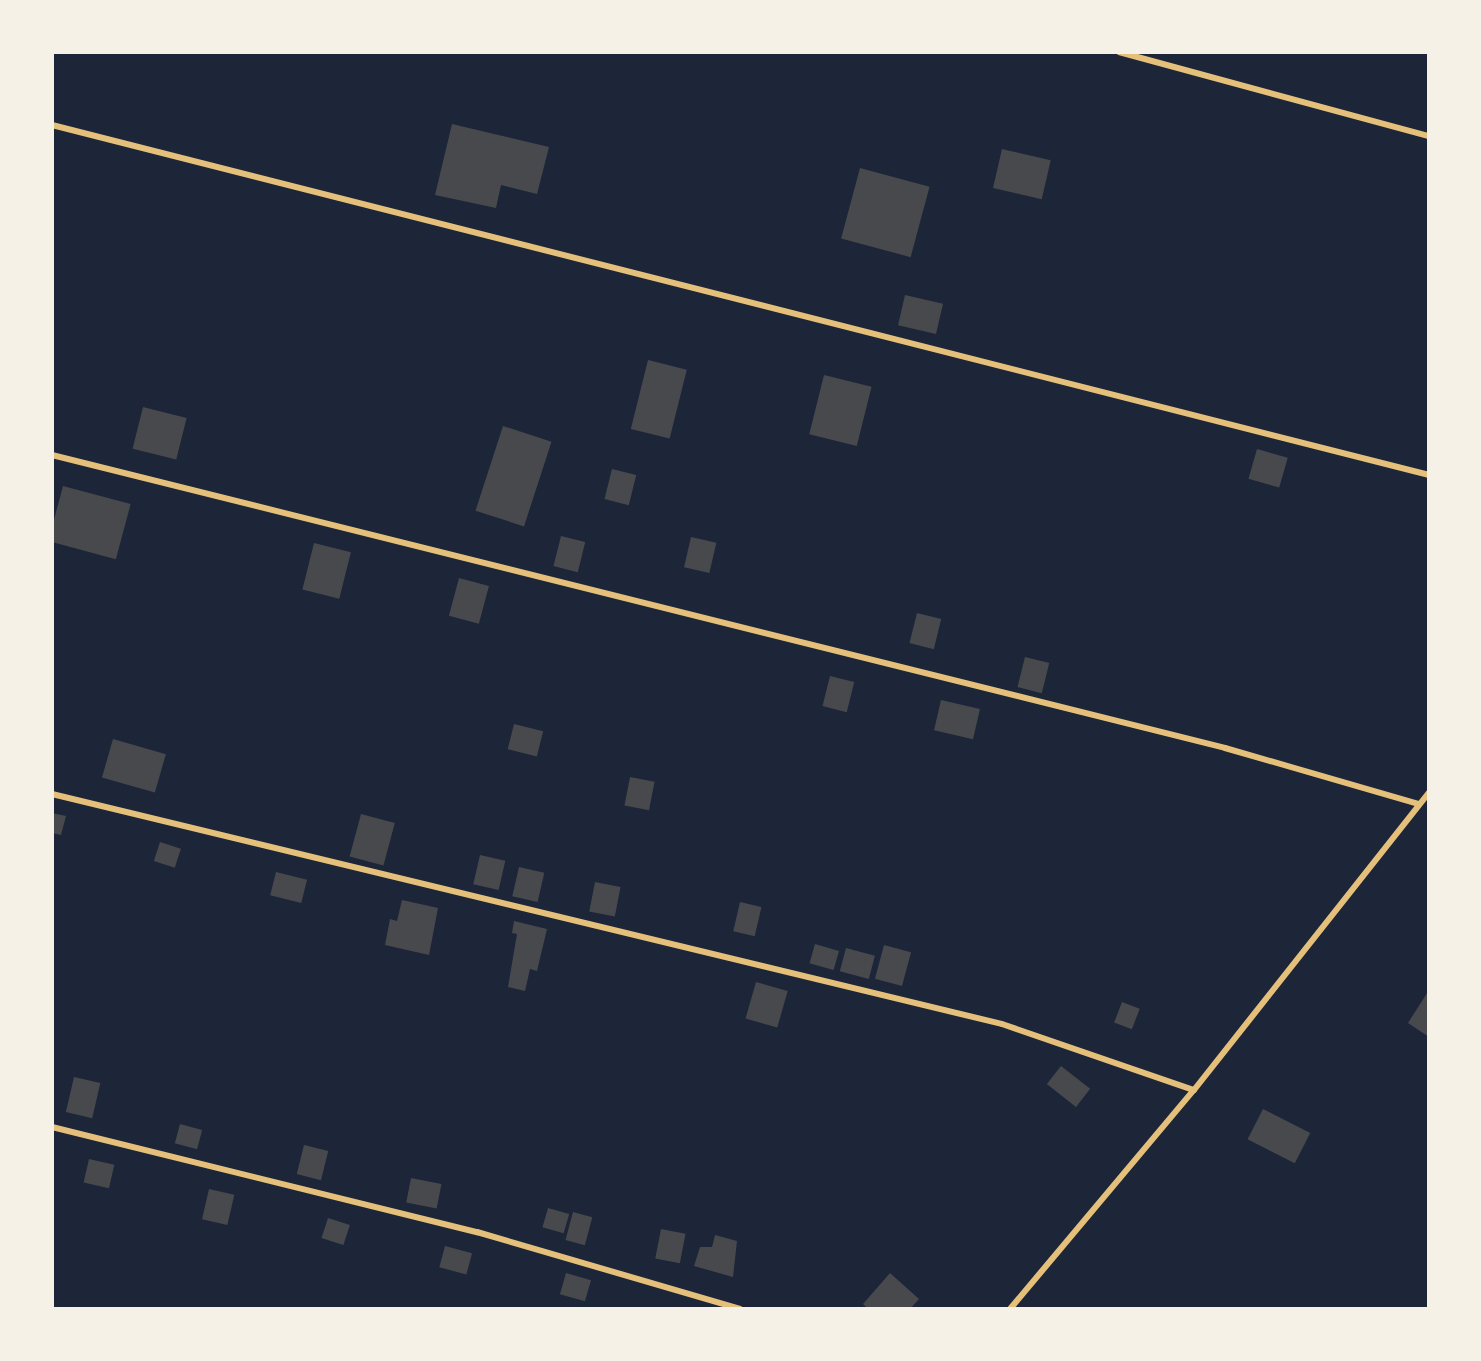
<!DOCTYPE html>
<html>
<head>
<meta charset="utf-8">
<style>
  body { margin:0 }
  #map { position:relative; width:1481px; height:1361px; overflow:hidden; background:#14213d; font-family:"DM Sans",sans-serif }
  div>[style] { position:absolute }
  .green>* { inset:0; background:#1d2539; transform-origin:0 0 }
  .building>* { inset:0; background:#48494c; transform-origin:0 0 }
  .service>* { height:6px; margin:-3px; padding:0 3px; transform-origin:3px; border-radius:3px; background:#e5c07b }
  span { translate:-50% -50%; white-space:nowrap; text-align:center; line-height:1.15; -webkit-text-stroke:6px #f6f1e7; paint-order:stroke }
  .frame { position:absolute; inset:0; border:54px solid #f6f1e7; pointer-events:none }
</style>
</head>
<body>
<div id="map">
  <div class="green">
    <div style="left:52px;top:52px;width:1377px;height:1257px"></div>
  </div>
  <div class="building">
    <div style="clip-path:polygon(452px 124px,549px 147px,537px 194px,501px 185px,496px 208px,435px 195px)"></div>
    <div style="left:1002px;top:149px;width:50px;height:40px;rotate:13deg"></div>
    <div style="left:860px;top:168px;width:72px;height:73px;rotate:15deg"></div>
    <div style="left:905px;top:295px;width:39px;height:31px;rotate:13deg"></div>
    <div style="left:648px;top:360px;width:40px;height:71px;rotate:14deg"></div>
    <div style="left:824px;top:375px;width:49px;height:61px;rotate:14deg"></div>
    <div style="left:143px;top:407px;width:45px;height:43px;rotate:14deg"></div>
    <div style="left:503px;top:426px;width:51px;height:89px;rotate:18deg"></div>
    <div style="left:1257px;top:449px;width:32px;height:31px;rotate:16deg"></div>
    <div style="left:612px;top:469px;width:25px;height:31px;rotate:14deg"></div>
    <div style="left:63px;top:486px;width:70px;height:57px;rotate:15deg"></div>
    <div style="left:561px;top:536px;width:25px;height:31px;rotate:14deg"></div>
    <div style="left:691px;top:537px;width:26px;height:31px;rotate:13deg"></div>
    <div style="left:314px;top:543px;width:38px;height:48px;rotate:14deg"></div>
    <div style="left:459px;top:578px;width:31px;height:39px;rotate:15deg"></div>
    <div style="left:917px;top:613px;width:25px;height:31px;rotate:14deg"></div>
    <div style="left:1025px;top:657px;width:25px;height:31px;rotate:14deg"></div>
    <div style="left:830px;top:676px;width:25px;height:31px;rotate:14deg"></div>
    <div style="left:941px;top:700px;width:40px;height:31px;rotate:13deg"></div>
    <div style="left:514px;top:724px;width:30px;height:26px;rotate:14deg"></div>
    <div style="left:113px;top:739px;width:55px;height:40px;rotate:16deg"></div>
    <div style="left:630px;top:777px;width:25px;height:29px;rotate:11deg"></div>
    <div style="clip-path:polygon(52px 813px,66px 816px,61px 835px,52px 833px)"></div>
    <div style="left:361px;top:814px;width:35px;height:44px;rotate:15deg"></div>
    <div style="left:160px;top:842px;width:22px;height:20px;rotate:18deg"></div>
    <div style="left:480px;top:855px;width:26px;height:30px;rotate:13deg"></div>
    <div style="left:519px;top:867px;width:26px;height:30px;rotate:13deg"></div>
    <div style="left:276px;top:872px;width:32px;height:24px;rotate:14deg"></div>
    <div style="left:595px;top:882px;width:26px;height:30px;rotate:11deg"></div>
    <div style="clip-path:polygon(402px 900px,438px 908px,429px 955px,385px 945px,390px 919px,397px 921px)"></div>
    <div style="left:740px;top:902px;width:22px;height:30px;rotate:13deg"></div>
    <div style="clip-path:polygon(514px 921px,547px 929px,537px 971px,530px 969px,525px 991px,508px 987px,517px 934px,512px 933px)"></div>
    <div style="left:815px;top:944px;width:25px;height:20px;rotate:16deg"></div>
    <div style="left:884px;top:945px;width:28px;height:35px;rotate:15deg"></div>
    <div style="left:846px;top:948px;width:30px;height:24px;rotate:15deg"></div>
    <div style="left:756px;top:982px;width:33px;height:38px;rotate:16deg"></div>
    <div style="clip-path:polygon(1429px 990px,1429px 1037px,1408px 1023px)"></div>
    <div style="left:1122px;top:1002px;width:19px;height:22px;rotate:21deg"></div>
    <div style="left:1061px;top:1066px;width:37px;height:23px;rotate:38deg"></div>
    <div style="left:74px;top:1077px;width:27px;height:36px;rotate:13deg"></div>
    <div style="left:1263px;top:1109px;width:53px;height:34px;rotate:27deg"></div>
    <div style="left:180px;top:1124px;width:23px;height:20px;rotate:15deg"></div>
    <div style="left:304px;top:1145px;width:25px;height:30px;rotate:14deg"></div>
    <div style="left:89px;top:1159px;width:26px;height:24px;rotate:13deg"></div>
    <div style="left:411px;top:1178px;width:31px;height:25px;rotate:11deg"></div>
    <div style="left:209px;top:1189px;width:26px;height:31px;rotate:13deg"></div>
    <div style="left:548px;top:1208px;width:22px;height:20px;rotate:16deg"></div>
    <div style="left:573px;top:1212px;width:20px;height:29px;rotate:15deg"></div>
    <div style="left:328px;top:1218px;width:23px;height:21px;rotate:18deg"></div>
    <div style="left:661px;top:1229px;width:25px;height:30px;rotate:11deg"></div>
    <div style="clip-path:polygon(715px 1235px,737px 1241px,733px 1277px,694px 1266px,700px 1247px,712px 1247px)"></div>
    <div style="left:445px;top:1246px;width:28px;height:22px;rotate:15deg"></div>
    <div style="left:566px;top:1273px;width:26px;height:22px;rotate:16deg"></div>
    <div style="clip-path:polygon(890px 1273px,919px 1299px,910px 1309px,868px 1309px,863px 1304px)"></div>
  </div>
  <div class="service">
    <div style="left:1119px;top:52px;width:321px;rotate:15.2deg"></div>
    <div style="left:52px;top:125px;width:1421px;rotate:14.26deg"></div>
    <div style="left:52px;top:455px;width:1209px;rotate:14.02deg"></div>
    <div style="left:1225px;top:748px;width:202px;rotate:16.1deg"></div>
    <div style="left:52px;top:794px;width:977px;rotate:13.61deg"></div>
    <div style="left:1002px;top:1024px;width:203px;rotate:19deg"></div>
    <div style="left:52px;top:1127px;width:438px;rotate:13.9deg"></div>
    <div style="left:477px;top:1232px;width:274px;rotate:16.3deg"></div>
    <div style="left:1010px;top:1309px;width:286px;rotate:-50deg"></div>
    <div style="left:1194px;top:1090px;width:380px;rotate:-51.7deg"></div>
  </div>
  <div class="frame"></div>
</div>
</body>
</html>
